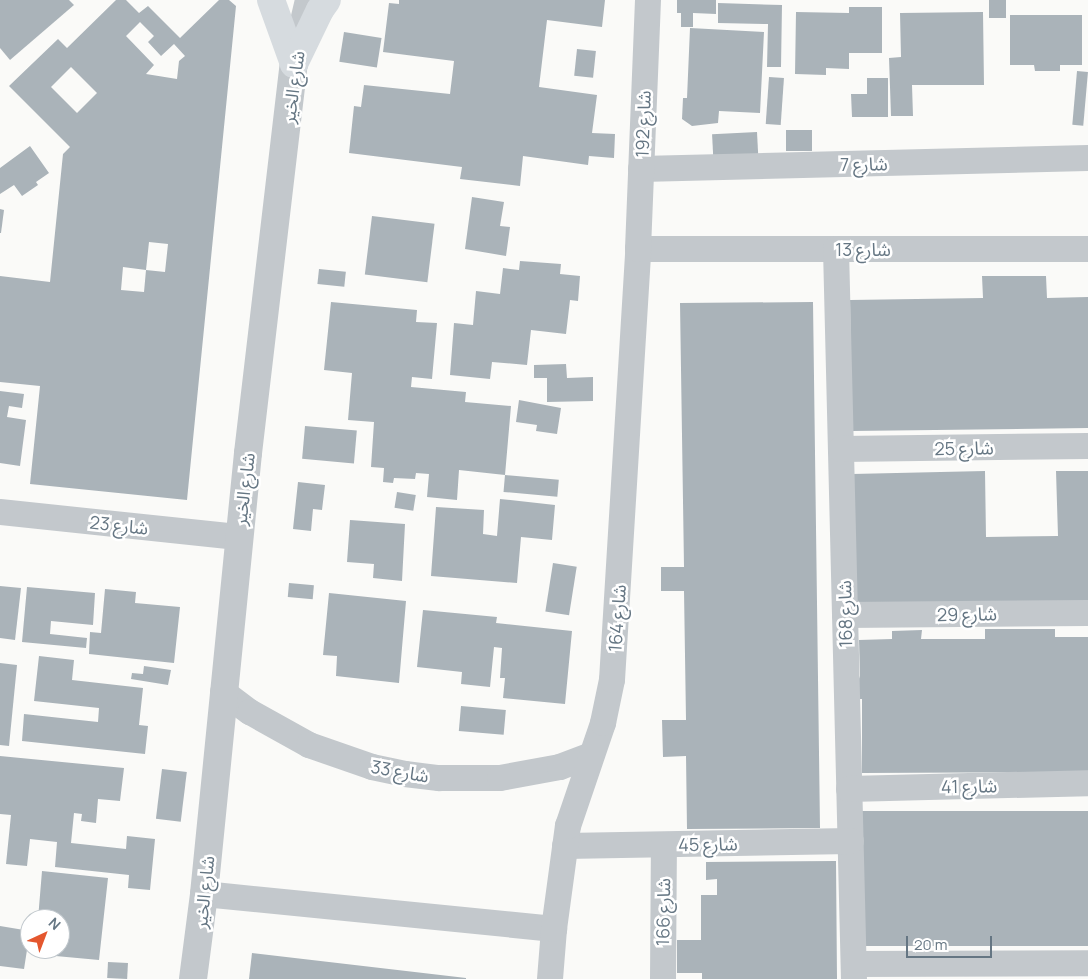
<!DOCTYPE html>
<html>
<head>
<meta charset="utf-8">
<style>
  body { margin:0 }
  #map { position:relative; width:1088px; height:979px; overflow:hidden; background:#fafaf8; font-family:Manrope,"Noto Sans Arabic",sans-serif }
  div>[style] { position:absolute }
  .building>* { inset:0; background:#aab3b9; transform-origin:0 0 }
  .minor>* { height:26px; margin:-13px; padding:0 13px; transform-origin:13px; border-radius:13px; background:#c3c8cc }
  .tertiary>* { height:28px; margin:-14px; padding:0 14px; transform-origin:14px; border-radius:14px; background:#c3c8cc }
  .secondary>* { height:28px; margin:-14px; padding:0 14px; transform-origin:14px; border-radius:14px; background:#d6dbdf }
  span { translate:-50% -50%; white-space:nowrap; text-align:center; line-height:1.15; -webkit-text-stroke:5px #fff; paint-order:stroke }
  .street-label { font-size:18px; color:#657683 }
  .north { position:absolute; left:20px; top:909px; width:50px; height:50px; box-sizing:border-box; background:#fff; border:1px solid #c1c8cd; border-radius:50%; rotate:43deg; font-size:14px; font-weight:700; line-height:20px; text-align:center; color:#657683 }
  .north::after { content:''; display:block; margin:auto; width:18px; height:22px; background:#e4572e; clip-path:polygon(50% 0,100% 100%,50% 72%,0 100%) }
  .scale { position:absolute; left:906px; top:936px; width:86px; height:22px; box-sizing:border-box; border:2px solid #657683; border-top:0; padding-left:6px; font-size:15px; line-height:18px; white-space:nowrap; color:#657683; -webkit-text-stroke:4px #fff; paint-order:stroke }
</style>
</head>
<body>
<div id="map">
  <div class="building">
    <div style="clip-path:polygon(0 0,69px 0,74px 5px,10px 60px,0 48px)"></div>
    <div style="clip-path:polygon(evenodd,116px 0,126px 0,139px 13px,148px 6px,180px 38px,219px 0,229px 0,236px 6px,187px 500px,30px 484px,40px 386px,0 382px,0 276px,50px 282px,63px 154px,70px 147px,9px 86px,58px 39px,67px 48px,116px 0,140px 22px,154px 36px,148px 42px,161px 56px,174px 44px,185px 56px,179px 61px,177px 79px,146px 74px,154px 65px,126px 36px,140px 22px,116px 0,71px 67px,97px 93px,77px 113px,51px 87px,71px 67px,116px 0,149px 242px,168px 244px,165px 272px,146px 270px,149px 242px,116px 0,123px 267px,146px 270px,144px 292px,121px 290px,123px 267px)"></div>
    <div style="clip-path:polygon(399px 0,605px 0,602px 27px,547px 20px,539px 87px,597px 95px,592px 133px,615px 134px,614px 158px,589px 156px,588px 165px,523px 156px,520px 186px,460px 179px,462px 167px,349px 153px,354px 106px,361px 107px,364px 85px,450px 94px,454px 61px,383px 52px,389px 3px,399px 4px)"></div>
    <div style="clip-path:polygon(677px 0,716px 0,716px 14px,693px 13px,693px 27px,681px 27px,681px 13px,677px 13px)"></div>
    <div style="left:989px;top:0;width:17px;height:18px"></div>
    <div style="clip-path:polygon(718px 3px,782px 5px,781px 67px,767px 67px,768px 24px,718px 23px)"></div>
    <div style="clip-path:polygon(849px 7px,882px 7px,882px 53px,849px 53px,849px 69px,826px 68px,826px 75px,795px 74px,796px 12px,849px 13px)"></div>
    <div style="clip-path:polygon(983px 12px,984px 85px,912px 85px,913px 116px,891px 116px,889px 58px,901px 57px,900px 13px)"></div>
    <div style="clip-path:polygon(1010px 15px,1082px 15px,1082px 65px,1060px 65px,1060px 71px,1035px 71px,1034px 65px,1010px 65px)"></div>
    <div style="clip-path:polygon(690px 28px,764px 32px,760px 113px,719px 111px,718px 123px,692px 126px,682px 119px,683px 98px,687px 98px)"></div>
    <div style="left:344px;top:32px;width:38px;height:30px;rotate:9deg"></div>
    <div style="left:577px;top:49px;width:19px;height:27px;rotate:6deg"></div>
    <div style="left:1077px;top:71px;width:11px;height:54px;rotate:5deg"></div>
    <div style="left:769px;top:77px;width:15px;height:47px;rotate:4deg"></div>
    <div style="clip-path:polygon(867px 78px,888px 78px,888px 117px,852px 117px,851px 94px,867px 94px)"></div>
    <div style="left:812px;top:130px;width:21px;height:26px;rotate:90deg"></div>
    <div style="left:757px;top:132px;width:22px;height:45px;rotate:87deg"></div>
    <div style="clip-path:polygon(30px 146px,49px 173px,36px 182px,38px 185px,22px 196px,14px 185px,0 194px,0 168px)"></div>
    <div style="clip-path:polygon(472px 197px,504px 202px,500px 226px,510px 227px,506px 256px,465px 249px)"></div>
    <div style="clip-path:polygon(0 209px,4px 210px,1px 233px,0 233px)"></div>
    <div style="left:372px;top:216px;width:63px;height:59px;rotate:7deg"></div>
    <div style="clip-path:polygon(520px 261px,561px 264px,560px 274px,580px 276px,578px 301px,570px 300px,566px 334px,531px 330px,527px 365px,492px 362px,490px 379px,450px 375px,454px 323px,473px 325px,476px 291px,500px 294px,503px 268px,519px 270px)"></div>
    <div style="left:319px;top:269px;width:27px;height:15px;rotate:6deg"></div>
    <div style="clip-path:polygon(982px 276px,1046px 276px,1047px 298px,1088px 297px,1088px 428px,852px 431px,850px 300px,983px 298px)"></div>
    <div style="clip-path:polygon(331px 302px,417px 310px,416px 322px,437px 323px,432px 379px,412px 377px,411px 387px,466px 392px,465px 402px,511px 406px,505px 475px,459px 470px,457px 500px,427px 497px,429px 474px,416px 473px,415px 479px,394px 478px,393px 483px,383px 482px,384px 468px,371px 467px,374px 422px,348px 420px,352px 373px,324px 370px)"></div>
    <div style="clip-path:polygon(813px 302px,820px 828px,687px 829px,686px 756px,663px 757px,662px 720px,686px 720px,684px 591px,661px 591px,661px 567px,684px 567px,680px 303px)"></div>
    <div style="clip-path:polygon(566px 364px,567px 378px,593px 377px,593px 401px,547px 402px,547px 378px,534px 378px,534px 365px)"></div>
    <div style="clip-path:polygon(0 391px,24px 394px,22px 408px,9px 406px,7px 417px,26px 420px,20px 466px,0 463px)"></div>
    <div style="clip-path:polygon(519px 400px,561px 408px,557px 434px,536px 431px,537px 425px,516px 422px)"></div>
    <div style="left:305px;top:426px;width:52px;height:33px;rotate:5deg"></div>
    <div style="clip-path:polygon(985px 471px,986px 537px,1058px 536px,1056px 471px,1088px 471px,1088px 604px,856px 609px,852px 474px)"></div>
    <div style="left:505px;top:475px;width:54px;height:17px;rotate:5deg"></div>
    <div style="clip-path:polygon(298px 482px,325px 485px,322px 510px,313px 509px,311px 531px,293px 529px)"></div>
    <div style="left:397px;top:492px;width:19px;height:16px;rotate:9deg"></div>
    <div style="clip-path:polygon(500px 499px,555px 505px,552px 540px,521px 537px,517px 583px,431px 576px,436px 507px,484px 510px,483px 534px,497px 536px)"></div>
    <div style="clip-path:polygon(350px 520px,405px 524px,402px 581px,373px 578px,374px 564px,347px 562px)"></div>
    <div style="left:553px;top:563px;width:24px;height:49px;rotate:9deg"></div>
    <div style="left:289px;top:583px;width:25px;height:14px;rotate:5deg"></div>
    <div style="clip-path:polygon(0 586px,21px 588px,15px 640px,0 638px)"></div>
    <div style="clip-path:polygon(27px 587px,95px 593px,93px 625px,51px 621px,50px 634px,87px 638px,86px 648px,22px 642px)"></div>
    <div style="clip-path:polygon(105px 589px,136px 592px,135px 603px,180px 607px,174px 663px,89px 654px,90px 632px,101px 633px)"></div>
    <div style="clip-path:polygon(329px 593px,406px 601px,399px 683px,336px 676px,337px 656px,323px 655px)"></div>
    <div style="clip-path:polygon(423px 610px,497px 617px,496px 623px,572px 631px,565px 704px,503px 698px,505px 678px,500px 678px,502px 648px,494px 647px,490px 687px,461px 684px,462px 672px,417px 667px)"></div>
    <div style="clip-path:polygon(985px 629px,1055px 629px,1055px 637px,1088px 637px,1088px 772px,862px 773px,862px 699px,852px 699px,860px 676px,859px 640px,892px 639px,892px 631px,922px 630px,921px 639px,985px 639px)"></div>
    <div style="clip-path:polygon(39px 656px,74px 660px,72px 680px,143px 688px,139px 725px,148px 726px,145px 754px,22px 741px,24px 714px,98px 722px,99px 708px,34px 701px)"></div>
    <div style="clip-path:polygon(0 663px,17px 665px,9px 746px,0 745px)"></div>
    <div style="clip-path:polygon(144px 666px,171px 670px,168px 685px,131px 679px,132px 673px,143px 674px)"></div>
    <div style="left:461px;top:706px;width:45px;height:25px;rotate:5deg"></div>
    <div style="clip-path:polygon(0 756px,124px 768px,120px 801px,98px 799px,96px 823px,81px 821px,82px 814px,74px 813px,71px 843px,126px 849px,127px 836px,155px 839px,150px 890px,128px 888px,129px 875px,55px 867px,57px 842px,30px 839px,27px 866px,6px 864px,11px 815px,0 814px)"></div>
    <div style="left:162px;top:769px;width:25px;height:50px;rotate:7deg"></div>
    <div style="left:1088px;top:811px;width:135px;height:228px;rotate:90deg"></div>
    <div style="clip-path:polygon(836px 861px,837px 979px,702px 979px,702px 973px,677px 973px,677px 940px,701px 940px,701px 895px,717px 895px,717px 879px,706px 880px,706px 862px)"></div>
    <div style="clip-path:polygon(42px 871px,108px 878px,99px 960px,34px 954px,35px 949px,60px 949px,60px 919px,38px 919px)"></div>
    <div style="clip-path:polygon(0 926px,30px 931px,24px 969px,0 966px)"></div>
    <div style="clip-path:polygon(252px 953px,466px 978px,466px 979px,249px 979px)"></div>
    <div style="left:108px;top:962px;width:20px;height:16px;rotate:3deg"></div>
  </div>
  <div class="minor">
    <div style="left:641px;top:169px;width:447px;rotate:-1.4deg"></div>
    <div style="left:638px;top:249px;width:450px"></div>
    <div style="left:836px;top:249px;width:730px;rotate:88.59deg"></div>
    <div style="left:841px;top:449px;width:247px;rotate:-0.7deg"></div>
    <div style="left:0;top:512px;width:239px;rotate:6deg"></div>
    <div style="left:845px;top:615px;width:243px;rotate:-0.5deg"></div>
    <div style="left:223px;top:692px;width:34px;rotate:37deg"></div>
    <div style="left:250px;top:712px;width:68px;rotate:29.2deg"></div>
    <div style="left:309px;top:745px;width:67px;rotate:19.2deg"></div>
    <div style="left:372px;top:767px;width:34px;rotate:12deg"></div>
    <div style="left:405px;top:774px;width:34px;rotate:7deg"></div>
    <div style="left:439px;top:778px;width:61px"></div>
    <div style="left:500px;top:778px;width:61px;rotate:-10.4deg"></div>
    <div style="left:560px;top:767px;width:34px;rotate:-21deg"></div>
    <div style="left:849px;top:789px;width:239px;rotate:-1.4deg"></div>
    <div style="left:565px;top:846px;width:286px;rotate:-1deg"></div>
    <div style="left:204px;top:894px;width:352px;rotate:5.7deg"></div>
    <div style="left:854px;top:964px;width:234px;rotate:-0.2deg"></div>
    <div style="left:550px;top:979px;width:50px;rotate:-85.4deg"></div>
    <div style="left:554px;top:929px;width:104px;rotate:-82.3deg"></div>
    <div style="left:568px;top:826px;width:109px;rotate:-71.2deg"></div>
    <div style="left:603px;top:723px;width:44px;rotate:-78.2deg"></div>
    <div style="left:612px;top:680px;width:432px;rotate:-86.5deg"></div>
    <div style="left:638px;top:249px;width:249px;rotate:-87.7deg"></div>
    <div style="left:663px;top:979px;width:134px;rotate:-89.6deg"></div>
  </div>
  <div class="tertiary">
    <div style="left:193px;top:979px;width:86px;rotate:-82.6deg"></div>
    <div style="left:204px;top:894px;width:443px;rotate:-84.3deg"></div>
    <div style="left:248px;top:453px;width:392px;rotate:-83.3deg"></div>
    <div style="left:294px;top:64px;width:66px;rotate:-76.8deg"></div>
  </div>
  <div class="secondary">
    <div style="left:271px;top:0;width:68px;rotate:70.2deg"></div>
    <div style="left:294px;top:64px;width:60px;rotate:-64.3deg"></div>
    <div style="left:320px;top:10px;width:12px;rotate:-55deg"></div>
  </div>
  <div class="street-label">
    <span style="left:293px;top:87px;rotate:-82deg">شارع الخير</span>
    <span style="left:643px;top:124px;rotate:-88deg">شارع 192</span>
    <span style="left:864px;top:164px;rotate:-1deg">شارع 7</span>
    <span style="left:863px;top:249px">شارع 13</span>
    <span style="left:964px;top:448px;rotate:-1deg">شارع 25</span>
    <span style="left:244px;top:489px;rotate:-83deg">شارع الخير</span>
    <span style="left:119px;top:525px;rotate:6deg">شارع 23</span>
    <span style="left:845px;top:614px;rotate:-91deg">شارع 168</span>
    <span style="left:967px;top:614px;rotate:-1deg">شارع 29</span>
    <span style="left:617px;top:618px;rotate:-86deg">شارع 164</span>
    <span style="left:400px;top:771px;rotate:10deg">شارع 33</span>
    <span style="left:969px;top:786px;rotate:-1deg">شارع 41</span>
    <span style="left:708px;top:844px;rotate:-1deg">شارع 45</span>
    <span style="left:204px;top:892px;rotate:-84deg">شارع الخير</span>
    <span style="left:663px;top:912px;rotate:-89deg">شارع 166</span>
  </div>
  <div class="north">N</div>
  <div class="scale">20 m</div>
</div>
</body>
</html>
